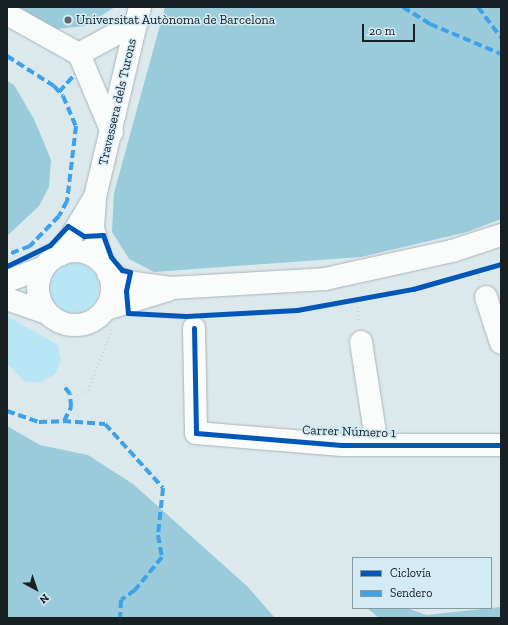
<!DOCTYPE html>
<html>
<head>
<meta charset="utf-8">
<style>
  body { margin:0 }
  #map { position:relative; width:508px; height:625px; overflow:hidden; background:#dbe8ec; font-family:"Zilla Slab",serif }
  div>[style] { position:absolute }
  .green>* { inset:0; background:#b9e6f5 }
  .round { border-radius:50% }
  .forest>* { inset:0; background:#9acbda }
  .path>* { height:2.5px; margin-top:-1.25px; transform-origin:0; background:repeating-linear-gradient(90deg,#d2d5d7 0 1px,transparent 0 4px) }
  .roads { filter:drop-shadow(0 0 1px #aab4b7) drop-shadow(0 0 1px #aab4b7) }
  .minor>* { height:22px; margin:-11px; padding:0 11px; transform-origin:11px; border-radius:11px; background:#fafcfc }
  .minor>.ring { margin:-11px; padding:0; box-sizing:content-box; background:none; border:22px solid #fafcfc; border-radius:50% }
  .quiet>* { height:4px; margin-top:-2px; transform-origin:0; background:repeating-linear-gradient(90deg,#3da2ea 0 8px,transparent 0 12px) }
  .cycleway>* { height:5px; margin:-2.5px; padding:0 2.5px; transform-origin:2.5px; border-radius:2.5px; background:#0057b8 }
  .dots>* { width:11px; height:11px; translate:-50% -50%; box-sizing:border-box; border:2px solid #d3ebf4; border-radius:50% }
  span { translate:-50% -50%; white-space:nowrap; text-align:center; line-height:1.15; -webkit-text-stroke:3px #d3ebf4; paint-order:stroke }
  .poi-label { font-size:13px; color:#172023 }
  .left { translate:0 -50%; text-align:left }
  .street-label { font-size:13px; color:#172023 }
  .frame { position:absolute; inset:0; border:8px solid #172023; pointer-events:none }
  .legend { position:absolute; left:352px; top:557px; width:140px; height:52px; box-sizing:border-box; background:#d3ebf4; border:1px solid #889aa0; margin:0; padding:5px 7px; list-style:none; font-size:12px; color:#172023 }
  .legend li { display:flex; align-items:center; gap:8px; height:20px }
  .legend b { width:20px; border:1px solid #889aa0 }
  .north { position:absolute; left:16px; top:569px; width:40px; height:40px; -webkit-text-stroke:3px #d3ebf4; paint-order:stroke; rotate:140deg; font-size:11px; font-weight:700; line-height:16px; text-align:center; color:#172023 }
  .north::after { content:''; display:block; margin:auto; width:14px; height:18px; background:#172023; clip-path:polygon(50% 0,100% 100%,50% 72%,0 100%) }
  .scale { position:absolute; left:362px; top:24px; width:53px; height:18px; box-sizing:border-box; border:2px solid #172023; border-top:0; padding-left:5px; font-size:12px; line-height:14px; white-space:nowrap; color:#172023; -webkit-text-stroke:3px #d3ebf4; paint-order:stroke }
</style>
</head>
<body>
<div id="map">
  <div class="green">
    <div class="round" style="left:49px;top:263px;width:50px;height:50px"></div>
    <div style="clip-path:polygon(7px 316px,58px 345px,61px 360px,55px 374px,40px 383px,24px 381px,7px 363px)"></div>
  </div>
  <div class="forest">
    <div style="clip-path:polygon(19px 7px,115px 7px,85px 26px,56px 29px)"></div>
    <div style="clip-path:polygon(165px 7px,501px 7px,501px 219px,467px 232px,361px 257px,154px 272px,129px 259px,112px 232px,114px 193px)"></div>
    <div style="clip-path:polygon(7px 81px,14px 85px,34px 119px,51px 160px,49px 187px,39px 206px,7px 236px)"></div>
    <div style="clip-path:polygon(7px 426px,40px 445px,88px 455px,133px 484px,248px 587px,275px 618px,7px 618px)"></div>
    <div style="clip-path:polygon(501px 607px,501px 618px,379px 618px,367px 608px,407px 608px,426px 615px)"></div>
  </div>
  <div class="path">
    <div style="left:477px;top:271px;width:9px;rotate:72deg"></div>
    <div style="left:357px;top:299px;width:23px;rotate:85deg"></div>
    <div style="left:159px;top:315px;width:21px;rotate:3deg"></div>
    <div style="left:209px;top:315px;width:88px;rotate:-3.3deg"></div>
    <div style="left:297px;top:310px;width:118px;rotate:-10.3deg"></div>
    <div style="left:413px;top:289px;width:91px;rotate:-15.9deg"></div>
    <div style="left:70px;top:399px;width:20px;rotate:-27deg"></div>
    <div style="left:88px;top:390px;width:66px;rotate:-68.8deg"></div>
  </div>
  <div class="roads">
    <div class="minor">
      <div style="left:7px;top:14px;width:82px;rotate:29.1deg"></div>
      <div style="left:79px;top:54px;width:85px;rotate:67.1deg"></div>
      <div style="left:79px;top:54px;width:65px;rotate:-28.5deg"></div>
      <div class="ring" style="left:38px;top:251px;width:52px;height:52px"></div>
      <div style="left:60px;top:255px;width:64px;rotate:-59deg"></div>
      <div style="left:101px;top:262px;width:35px;rotate:-103deg"></div>
      <div style="left:93px;top:228px;width:31px;rotate:-86deg"></div>
      <div style="left:95px;top:197px;width:195px;rotate:-76.7deg"></div>
      <div style="left:108px;top:273px;width:21px;rotate:25deg"></div>
      <div style="left:127px;top:282px;width:44px;rotate:7.8deg"></div>
      <div style="left:171px;top:288px;width:154px;rotate:-3.3deg"></div>
      <div style="left:325px;top:279px;width:130px;rotate:-12.4deg"></div>
      <div style="left:452px;top:251px;width:52px;rotate:-18.1deg"></div>
      <div style="left:7px;top:281px;width:40px;rotate:-20.2deg"></div>
      <div style="left:486px;top:297px;width:48px;rotate:71.9deg"></div>
      <div style="left:7px;top:299px;width:42px;rotate:19.3deg"></div>
      <div style="left:106px;top:309px;width:65px;rotate:-17deg"></div>
      <div style="left:194px;top:328px;width:105px;rotate:88.9deg"></div>
      <div style="left:196px;top:433px;width:146px;rotate:4.7deg"></div>
      <div style="left:342px;top:445px;width:159px"></div>
      <div style="left:361px;top:342px;width:104px;rotate:81.2deg"></div>
    </div>
  </div>
  <div class="quiet">
    <div style="left:403px;top:7px;width:32px;rotate:32deg"></div>
    <div style="left:430px;top:24px;width:77px;rotate:22.9deg"></div>
    <div style="left:478px;top:7px;width:38px;rotate:53deg"></div>
    <div style="left:7px;top:56px;width:56px;rotate:32.6deg"></div>
    <div style="left:54px;top:86px;width:13px;rotate:48deg"></div>
    <div style="left:63px;top:96px;width:33px;rotate:67deg"></div>
    <div style="left:76px;top:126px;width:76px;rotate:96.8deg"></div>
    <div style="left:67px;top:201px;width:17px;rotate:118deg"></div>
    <div style="left:59px;top:216px;width:42px;rotate:134deg"></div>
    <div style="left:30px;top:246px;width:25px;rotate:159deg"></div>
    <div style="left:59px;top:92px;width:24px;rotate:-48deg"></div>
    <div style="left:7px;top:411px;width:34px;rotate:19deg"></div>
    <div style="left:39px;top:422px;width:25px;rotate:-2deg"></div>
    <div style="left:64px;top:421px;width:16px;rotate:-63deg"></div>
    <div style="left:71px;top:407px;width:13px;rotate:-94deg"></div>
    <div style="left:70px;top:394px;width:11px;rotate:-128deg"></div>
    <div style="left:63px;top:421px;width:42px;rotate:4.1deg"></div>
    <div style="left:105px;top:424px;width:86px;rotate:47.8deg"></div>
    <div style="left:163px;top:488px;width:47px;rotate:96.1deg"></div>
    <div style="left:158px;top:535px;width:22px;rotate:80deg"></div>
    <div style="left:162px;top:557px;width:43px;rotate:129.3deg"></div>
    <div style="left:135px;top:590px;width:17px;rotate:144deg"></div>
    <div style="left:121px;top:600px;width:18px;rotate:93deg"></div>
  </div>
  <div class="cycleway">
    <div style="left:7px;top:266px;width:48px;rotate:-26deg"></div>
    <div style="left:50px;top:245px;width:26px;rotate:-47deg"></div>
    <div style="left:68px;top:226px;width:19px;rotate:32deg"></div>
    <div style="left:84px;top:236px;width:19px;rotate:-3deg"></div>
    <div style="left:103px;top:235px;width:23px;rotate:70deg"></div>
    <div style="left:111px;top:257px;width:17px;rotate:50deg"></div>
    <div style="left:122px;top:270px;width:8px;rotate:14deg"></div>
    <div style="left:130px;top:272px;width:19px;rotate:102deg"></div>
    <div style="left:126px;top:291px;width:22px;rotate:85deg"></div>
    <div style="left:128px;top:313px;width:58px;rotate:3deg"></div>
    <div style="left:186px;top:316px;width:111px;rotate:-3.1deg"></div>
    <div style="left:297px;top:310px;width:118px;rotate:-10.3deg"></div>
    <div style="left:413px;top:289px;width:91px;rotate:-15.9deg"></div>
    <div style="left:194px;top:328px;width:105px;rotate:88.9deg"></div>
    <div style="left:196px;top:433px;width:146px;rotate:4.7deg"></div>
    <div style="left:342px;top:445px;width:159px"></div>
  </div>
  <div class="dots">
    <div style="left:68px;top:20px;background:#5c6669"></div>
  </div>
  <div class="poi-label">
    <span class="left" style="left:76px;top:20px">Universitat Autònoma de Barcelona</span>
  </div>
  <div class="street-label">
    <span style="left:118px;top:102px;rotate:-77deg">Travessera dels Turons</span>
    <span style="left:349px;top:432px;rotate:2deg">Carrer Número 1</span>
  </div>
  <div class="frame"></div>
  <ul class="legend">
  <li><b style="height:5px;background:#0057b8"></b>Ciclovía</li>
  <li><b style="height:5px;background:#3da2ea"></b>Sendero</li>
  </ul>
  <div class="north">N</div>
  <div class="scale">20 m</div>
</div>
</body>
</html>
